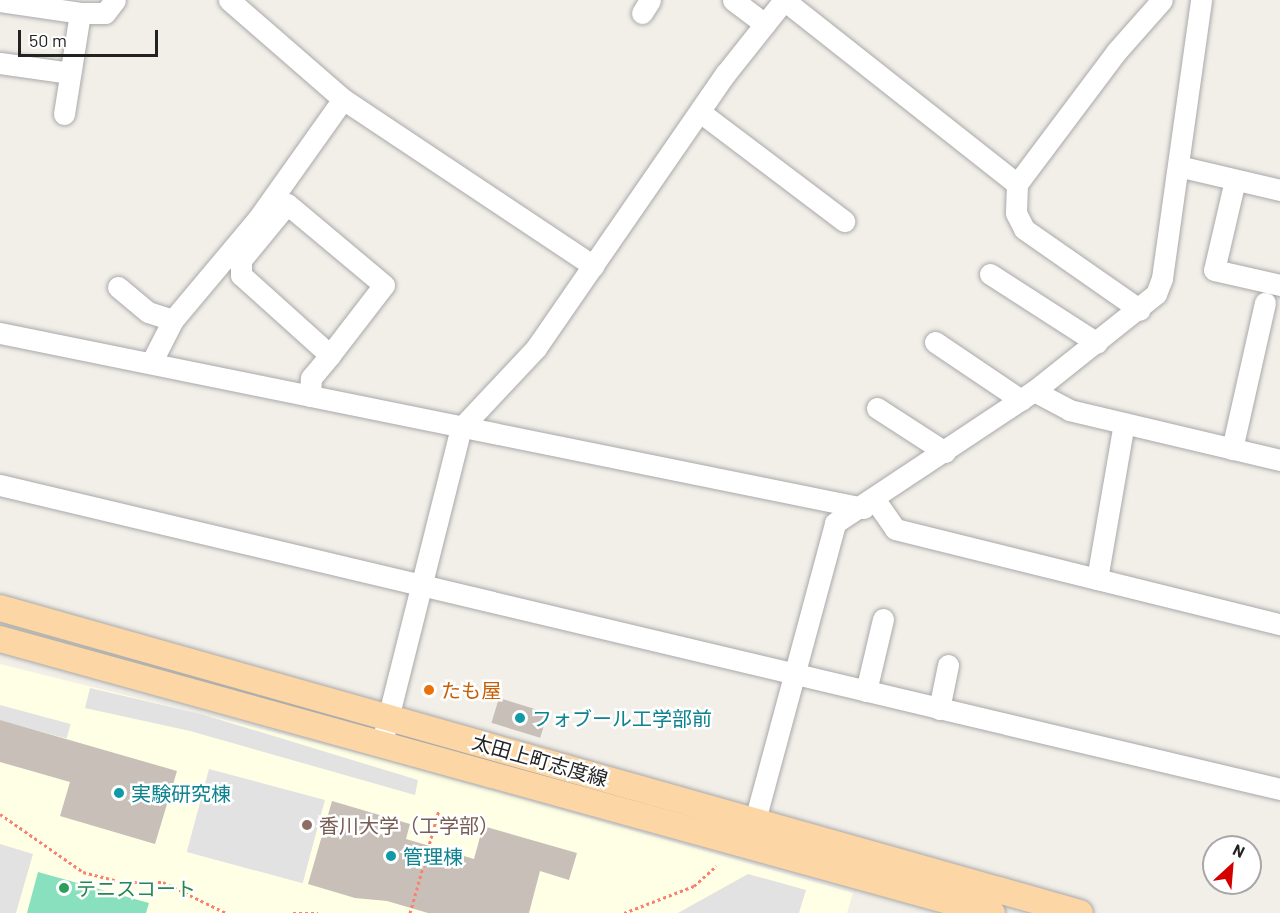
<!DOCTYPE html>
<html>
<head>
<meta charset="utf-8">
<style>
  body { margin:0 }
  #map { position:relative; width:1280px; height:913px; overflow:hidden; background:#f2efe9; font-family:Barlow,"Noto Sans JP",sans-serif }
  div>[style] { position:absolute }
  .education>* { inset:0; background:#ffffe5 }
  .pitch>* { inset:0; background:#88e0be }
  .parking>* { inset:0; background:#e2e2e2; transform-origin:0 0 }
  .building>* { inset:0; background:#c7bfb8; transform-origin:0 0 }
  .path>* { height:3px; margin-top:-1.5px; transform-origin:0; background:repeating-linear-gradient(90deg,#fa8072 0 3px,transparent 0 6px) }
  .roads { filter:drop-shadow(0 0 2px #a9a9a9) drop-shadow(0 0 2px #a9a9a9) }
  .minor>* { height:21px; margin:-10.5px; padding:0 10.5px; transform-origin:10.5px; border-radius:10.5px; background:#fff }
  .major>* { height:26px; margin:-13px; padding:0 13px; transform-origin:13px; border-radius:13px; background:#fcd6a4 }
  .dots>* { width:16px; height:16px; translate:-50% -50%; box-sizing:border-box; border:3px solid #fff; border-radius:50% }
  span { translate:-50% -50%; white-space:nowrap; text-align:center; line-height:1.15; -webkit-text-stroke:5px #fff; paint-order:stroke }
  .food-label { font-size:20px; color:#c56008 }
  .left { translate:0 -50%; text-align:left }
  .culture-label { font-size:20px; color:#0d838f }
  .street-label { font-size:20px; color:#222 }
  .education-label { font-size:20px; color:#785e54 }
  .leisure-label { font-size:20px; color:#27864d }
  .north { position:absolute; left:1202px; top:835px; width:60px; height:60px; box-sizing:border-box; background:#fff; border:2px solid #a7a7a7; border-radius:50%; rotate:26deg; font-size:16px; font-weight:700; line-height:24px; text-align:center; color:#222 }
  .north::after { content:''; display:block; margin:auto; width:21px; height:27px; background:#d40000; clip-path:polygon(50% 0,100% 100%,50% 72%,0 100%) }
  .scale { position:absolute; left:18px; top:30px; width:140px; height:27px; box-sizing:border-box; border:3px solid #222; border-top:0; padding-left:8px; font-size:18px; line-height:21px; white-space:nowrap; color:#222; -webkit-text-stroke:4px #fff; paint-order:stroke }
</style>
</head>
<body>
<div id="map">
  <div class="education">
    <div style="clip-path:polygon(0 664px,377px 758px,853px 893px,847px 913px,0 913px)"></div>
  </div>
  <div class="pitch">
    <div style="clip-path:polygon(38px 872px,149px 903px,146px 913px,27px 913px)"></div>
  </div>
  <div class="parking">
    <div style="clip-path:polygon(90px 688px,201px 714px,418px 780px,415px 795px,190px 731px,85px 708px)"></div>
    <div style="left:0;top:705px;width:73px;height:15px;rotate:15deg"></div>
    <div style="left:209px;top:769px;width:120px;height:86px;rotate:15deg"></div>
    <div style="clip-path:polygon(0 844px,33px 854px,16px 913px,0 913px)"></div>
    <div style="clip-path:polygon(748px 874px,806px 890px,799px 913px,678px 913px)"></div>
  </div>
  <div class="building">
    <div style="left:499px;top:698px;width:51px;height:26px;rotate:17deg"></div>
    <div style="clip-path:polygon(0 720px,177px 771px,155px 844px,60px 816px,70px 782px,0 762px)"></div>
    <div style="clip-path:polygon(332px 801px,410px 824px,406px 839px,474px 859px,483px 826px,577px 853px,569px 880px,540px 871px,529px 913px,428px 913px,387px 901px,355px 898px,308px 884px)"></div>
  </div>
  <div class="path">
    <div style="left:0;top:814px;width:101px;rotate:34.9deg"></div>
    <div style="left:83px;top:872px;width:40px;rotate:14.4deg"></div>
    <div style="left:122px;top:882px;width:41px"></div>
    <div style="left:163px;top:882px;width:70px;rotate:26.2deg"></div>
    <div style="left:293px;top:913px;width:25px"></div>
    <div style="left:410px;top:913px;width:107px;rotate:-74.3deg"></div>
    <div style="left:624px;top:913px;width:75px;rotate:-21.1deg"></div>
    <div style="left:694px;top:886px;width:30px;rotate:-42deg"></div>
  </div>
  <div class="roads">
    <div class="minor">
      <div style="left:229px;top:0;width:151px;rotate:41deg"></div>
      <div style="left:343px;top:99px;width:301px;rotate:33.7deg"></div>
      <div style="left:733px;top:0;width:40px;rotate:37deg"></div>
      <div style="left:784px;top:0;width:297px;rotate:38.3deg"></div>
      <div style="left:1017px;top:184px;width:165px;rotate:-53.1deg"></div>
      <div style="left:1116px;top:52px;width:69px;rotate:-48.5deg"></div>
      <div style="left:0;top:1px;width:81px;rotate:8.5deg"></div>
      <div style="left:80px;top:13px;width:25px"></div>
      <div style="left:105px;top:13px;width:16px;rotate:-52deg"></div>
      <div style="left:642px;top:13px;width:15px;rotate:-58deg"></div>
      <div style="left:0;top:63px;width:71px;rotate:8.1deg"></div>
      <div style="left:700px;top:112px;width:181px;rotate:37.1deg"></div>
      <div style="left:64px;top:114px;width:102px;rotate:-81deg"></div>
      <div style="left:1178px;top:166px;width:105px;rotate:13.2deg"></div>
      <div style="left:1235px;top:180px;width:92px;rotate:103.1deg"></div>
      <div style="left:1214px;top:270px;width:68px;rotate:12.8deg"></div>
      <div style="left:1017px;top:184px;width:29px;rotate:92deg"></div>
      <div style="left:1016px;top:213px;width:18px;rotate:63deg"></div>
      <div style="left:1024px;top:229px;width:141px;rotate:34.9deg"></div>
      <div style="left:990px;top:274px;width:127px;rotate:32.8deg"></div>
      <div style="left:118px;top:287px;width:39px;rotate:40deg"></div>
      <div style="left:148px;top:312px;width:26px;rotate:18deg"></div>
      <div style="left:0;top:333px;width:881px;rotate:11.46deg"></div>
      <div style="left:935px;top:342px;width:104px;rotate:34deg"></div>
      <div style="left:151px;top:363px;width:48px;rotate:-62.9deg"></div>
      <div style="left:173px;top:320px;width:131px;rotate:-50deg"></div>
      <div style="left:257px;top:220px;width:148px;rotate:-54.6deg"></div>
      <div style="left:1034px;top:391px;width:40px;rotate:28deg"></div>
      <div style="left:1069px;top:410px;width:217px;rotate:13.3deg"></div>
      <div style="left:310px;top:396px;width:18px;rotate:-87deg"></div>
      <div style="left:311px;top:378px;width:30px;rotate:-50deg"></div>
      <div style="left:330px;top:355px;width:88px;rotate:-52.4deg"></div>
      <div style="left:384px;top:285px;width:126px;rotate:-140.1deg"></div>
      <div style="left:287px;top:204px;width:72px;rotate:129.4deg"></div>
      <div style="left:241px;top:260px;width:15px;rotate:90deg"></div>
      <div style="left:241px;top:275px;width:120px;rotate:42deg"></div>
      <div style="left:877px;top:408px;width:81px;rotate:32.9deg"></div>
      <div style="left:1232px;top:449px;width:150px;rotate:-77.3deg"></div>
      <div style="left:0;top:485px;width:1316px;rotate:13.36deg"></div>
      <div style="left:875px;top:500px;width:35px;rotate:55deg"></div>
      <div style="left:895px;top:529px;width:397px;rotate:13.9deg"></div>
      <div style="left:1097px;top:579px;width:158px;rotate:-80.2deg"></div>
      <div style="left:866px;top:691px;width:74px;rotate:-76.7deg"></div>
      <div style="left:939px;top:709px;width:45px;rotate:-78.4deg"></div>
      <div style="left:382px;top:742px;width:324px;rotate:-75.9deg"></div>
      <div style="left:461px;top:428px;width:110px;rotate:-46.8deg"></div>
      <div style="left:536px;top:348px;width:334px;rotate:-55.4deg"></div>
      <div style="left:726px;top:73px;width:93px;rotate:-51.5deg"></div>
      <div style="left:751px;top:835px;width:323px;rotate:-74.9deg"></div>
      <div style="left:835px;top:523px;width:239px;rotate:-33.6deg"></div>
      <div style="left:1034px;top:391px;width:156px;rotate:-38.5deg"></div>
      <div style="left:1156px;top:294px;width:17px;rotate:-69deg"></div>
      <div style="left:1162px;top:278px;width:281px;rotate:-82deg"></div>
    </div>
    <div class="major">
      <div style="left:0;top:608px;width:1122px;rotate:15.77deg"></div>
      <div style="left:0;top:639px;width:1029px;rotate:15.44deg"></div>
    </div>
  </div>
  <div class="dots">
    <div style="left:429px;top:690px;background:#e8710a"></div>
    <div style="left:520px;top:718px;background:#0f9aa8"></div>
    <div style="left:119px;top:793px;background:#0f9aa8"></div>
    <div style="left:307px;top:825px;background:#8d6e63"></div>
    <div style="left:391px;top:856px;background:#0f9aa8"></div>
    <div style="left:64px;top:888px;background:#2e9e5b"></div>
  </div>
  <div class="food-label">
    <span class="left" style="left:441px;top:690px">たも屋</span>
  </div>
  <div class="culture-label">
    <span class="left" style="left:532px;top:718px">フォブール工学部前</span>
    <span class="left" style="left:131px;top:793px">実験研究棟</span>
    <span class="left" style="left:403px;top:856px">管理棟</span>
  </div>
  <div class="street-label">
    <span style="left:540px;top:760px;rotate:16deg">太田上町志度線</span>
  </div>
  <div class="education-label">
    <span class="left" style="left:319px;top:825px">香川大学（工学部）</span>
  </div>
  <div class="leisure-label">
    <span class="left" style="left:76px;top:888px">テニスコート</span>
  </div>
  <div class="north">N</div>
  <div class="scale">50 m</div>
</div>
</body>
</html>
